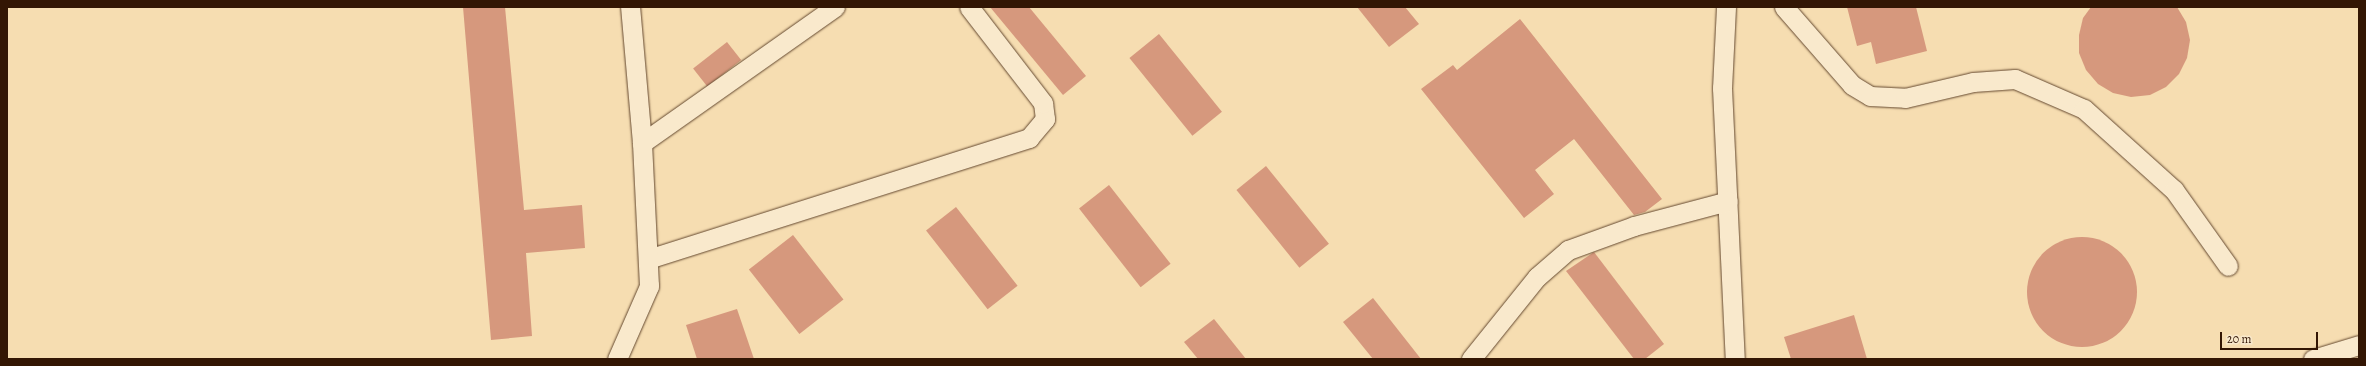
<!DOCTYPE html>
<html>
<head>
<meta charset="utf-8">
<style>
  body { margin:0 }
  #map { position:relative; width:2366px; height:366px; overflow:hidden; background:#f6ddb1; font-family:Alegreya,serif }
  div>[style] { position:absolute }
  .building>* { inset:0; background:#d6987d; transform-origin:0 0 }
  .round { border-radius:50% }
  .roads { filter:drop-shadow(0 0 1px #64482f) drop-shadow(0 0 1px #64482f) }
  .service>* { height:19px; margin:-9.5px; padding:0 9.5px; transform-origin:9.5px; border-radius:9.5px; background:#f9e9cc }
  span { translate:-50% -50%; white-space:nowrap; text-align:center; line-height:1.15; -webkit-text-stroke:3.5px #f9e9cc; paint-order:stroke }
  .frame { position:absolute; inset:0; border:8px solid #331604; pointer-events:none }
  .scale { position:absolute; left:2220px; top:332px; width:98px; height:18px; box-sizing:border-box; border:2px solid #331604; border-top:0; padding-left:5px; font-size:12px; line-height:14px; white-space:nowrap; color:#331604; -webkit-text-stroke:3px #f9e9cc; paint-order:stroke }
</style>
</head>
<body>
<div id="map">
  <div class="building">
    <div style="clip-path:polygon(463px 7px,505px 7px,524px 210px,582px 205px,585px 248px,526px 253px,532px 336px,491px 340px)"></div>
    <div style="clip-path:polygon(990px 7px,1029px 7px,1086px 76px,1063px 95px)"></div>
    <div style="clip-path:polygon(1357px 7px,1405px 7px,1419px 24px,1389px 47px)"></div>
    <div style="clip-path:polygon(1847px 7px,1916px 7px,1927px 51px,1876px 64px,1871px 42px,1857px 46px)"></div>
    <div style="clip-path:polygon(2091px 7px,2177px 7px,2186px 22px,2190px 40px,2187px 58px,2179px 74px,2166px 87px,2150px 95px,2131px 97px,2113px 93px,2098px 84px,2086px 70px,2079px 53px,2079px 35px,2083px 18px)"></div>
    <div style="clip-path:polygon(1520px 19px,1662px 199px,1645px 212px,1634px 215px,1574px 139px,1535px 170px,1554px 194px,1524px 218px,1421px 89px,1453px 65px,1457px 70px)"></div>
    <div style="left:1159px;top:34px;width:100px;height:38px;rotate:51deg"></div>
    <div style="left:727px;top:42px;width:23px;height:43px;rotate:52deg"></div>
    <div style="left:1266px;top:166px;width:100px;height:38px;rotate:51deg"></div>
    <div style="left:1109px;top:185px;width:100px;height:38px;rotate:52deg"></div>
    <div style="left:956px;top:207px;width:100px;height:38px;rotate:52deg"></div>
    <div style="left:793px;top:235px;width:82px;height:56px;rotate:52deg"></div>
    <div class="round" style="left:2027px;top:237px;width:110px;height:110px"></div>
    <div style="clip-path:polygon(1594px 252px,1664px 344px,1645px 359px,1634px 359px,1566px 271px)"></div>
    <div style="clip-path:polygon(1373px 298px,1421px 359px,1373px 359px,1343px 322px)"></div>
    <div style="clip-path:polygon(737px 309px,754px 359px,697px 359px,686px 325px)"></div>
    <div style="clip-path:polygon(1854px 315px,1867px 359px,1791px 359px,1784px 337px)"></div>
    <div style="clip-path:polygon(1214px 319px,1246px 359px,1198px 359px,1184px 342px)"></div>
  </div>
  <div class="roads">
    <div class="service">
      <div style="left:1726px;top:7px;width:81px;rotate:92.8deg"></div>
      <div style="left:1722px;top:88px;width:271px;rotate:87.3deg"></div>
      <div style="left:1784px;top:7px;width:103px;rotate:48.9deg"></div>
      <div style="left:1852px;top:85px;width:21px;rotate:31deg"></div>
      <div style="left:1870px;top:96px;width:35px;rotate:3deg"></div>
      <div style="left:1905px;top:98px;width:70px;rotate:-13.2deg"></div>
      <div style="left:1973px;top:82px;width:42px;rotate:-4.1deg"></div>
      <div style="left:2015px;top:79px;width:75px;rotate:23.5deg"></div>
      <div style="left:2084px;top:109px;width:121px;rotate:42deg"></div>
      <div style="left:2174px;top:190px;width:93px;rotate:54.6deg"></div>
      <div style="left:642px;top:143px;width:236px;rotate:-35.2deg"></div>
      <div style="left:648px;top:259px;width:400px;rotate:-17.6deg"></div>
      <div style="left:1029px;top:138px;width:25px;rotate:-50deg"></div>
      <div style="left:1045px;top:119px;width:16px;rotate:-97deg"></div>
      <div style="left:1043px;top:103px;width:121px;rotate:-127.6deg"></div>
      <div style="left:617px;top:359px;width:80px;rotate:-66.3deg"></div>
      <div style="left:649px;top:286px;width:143px;rotate:-92.8deg"></div>
      <div style="left:642px;top:143px;width:137px;rotate:-95deg"></div>
      <div style="left:1471px;top:359px;width:105px;rotate:-51.2deg"></div>
      <div style="left:1537px;top:277px;width:41px;rotate:-41.1deg"></div>
      <div style="left:1568px;top:250px;width:70px;rotate:-20deg"></div>
      <div style="left:1634px;top:226px;width:97px;rotate:-14.9deg"></div>
      <div style="left:2313px;top:359px;width:48px;rotate:-16.9deg"></div>
    </div>
  </div>
  <div class="frame"></div>
  <div class="scale">20 m</div>
</div>
</body>
</html>
